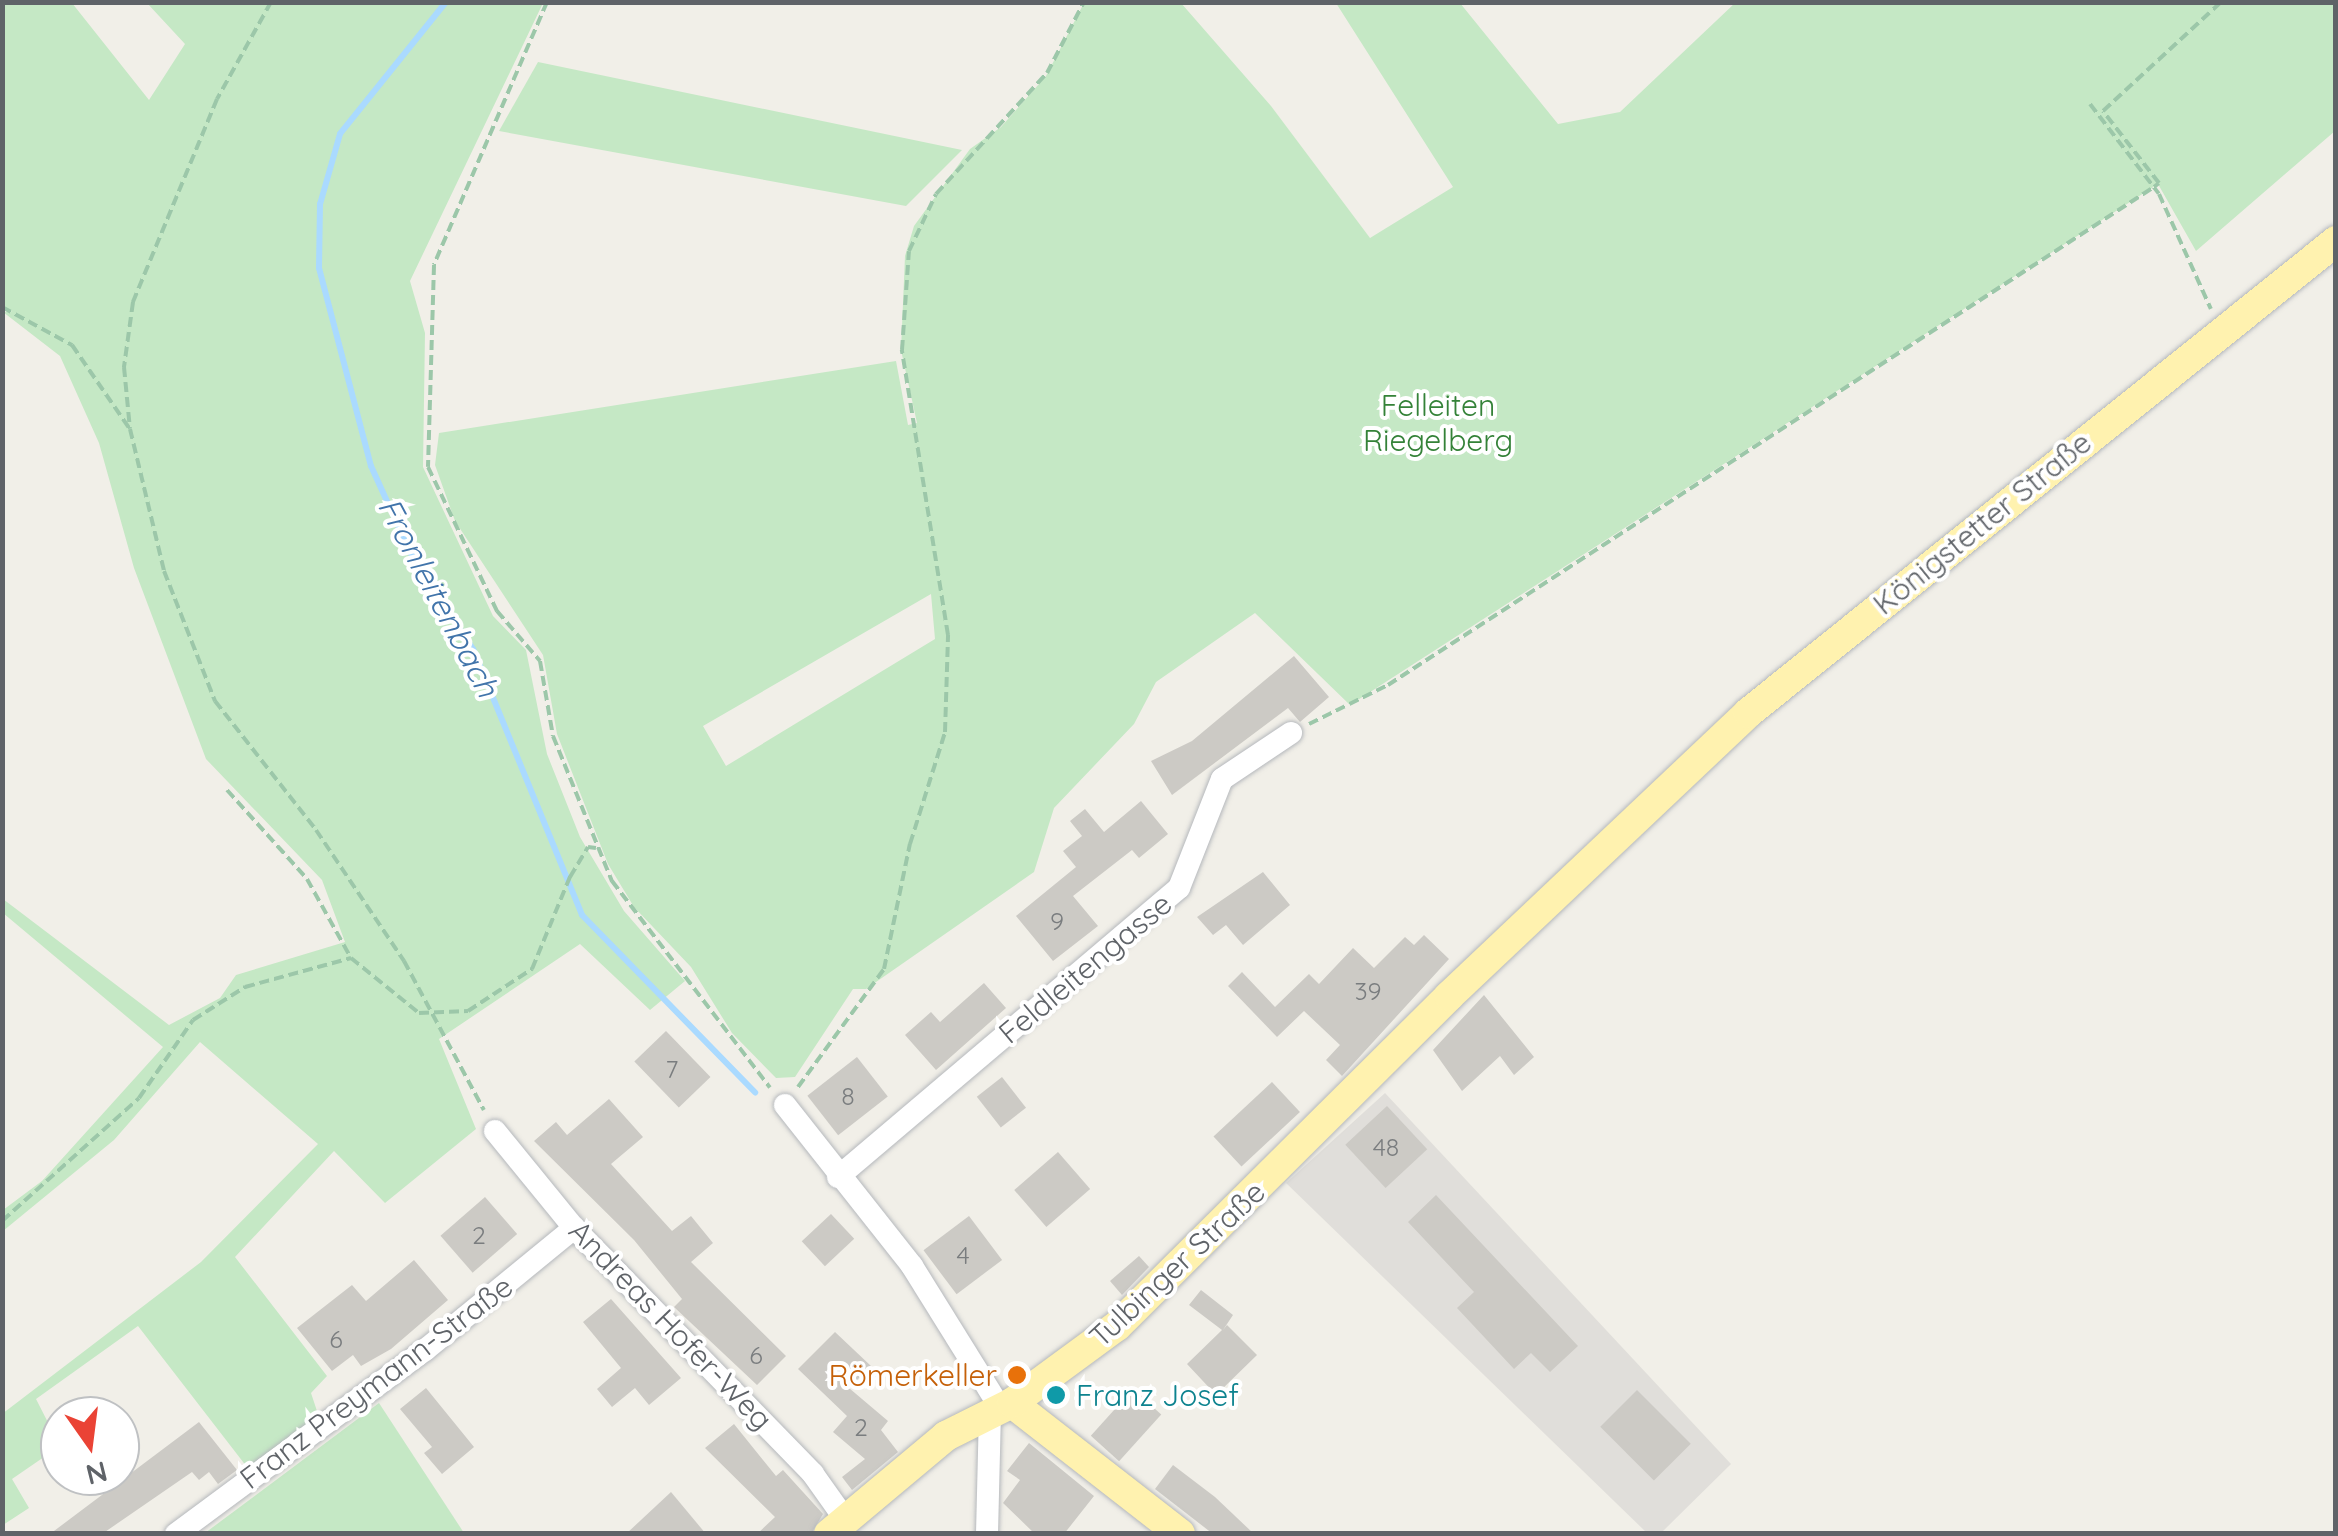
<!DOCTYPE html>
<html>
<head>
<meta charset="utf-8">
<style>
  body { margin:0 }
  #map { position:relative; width:2338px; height:1536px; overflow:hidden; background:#f1efe8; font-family:Quicksand,sans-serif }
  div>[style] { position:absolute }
  .industrial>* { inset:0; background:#e0deda }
  .green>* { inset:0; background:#c5e8c5 }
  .stream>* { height:6px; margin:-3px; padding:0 3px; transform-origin:3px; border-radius:3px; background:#aadaff }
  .building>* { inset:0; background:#cccac5; transform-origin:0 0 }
  .path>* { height:4px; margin-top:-2px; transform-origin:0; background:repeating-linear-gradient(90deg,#9cc7a9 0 10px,transparent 0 15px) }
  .roads { filter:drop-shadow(0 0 2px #b5b8bc) drop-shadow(0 0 2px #b5b8bc) }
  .minor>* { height:22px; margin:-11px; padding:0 11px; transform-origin:11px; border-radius:11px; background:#fff }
  .major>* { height:30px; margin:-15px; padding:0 15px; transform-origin:15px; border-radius:15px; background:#fff2af }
  .dots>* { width:28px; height:28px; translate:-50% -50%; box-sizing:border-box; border:5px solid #fff; border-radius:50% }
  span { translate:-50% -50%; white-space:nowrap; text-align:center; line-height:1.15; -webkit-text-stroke:8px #fff; paint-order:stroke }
  .number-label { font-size:25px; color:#7a7d7f }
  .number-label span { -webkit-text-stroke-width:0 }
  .park-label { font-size:30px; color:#348238 }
  .street-label { font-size:30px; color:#5f6368 }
  .food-label { font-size:30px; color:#c56008 }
  .right { translate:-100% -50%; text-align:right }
  .culture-label { font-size:30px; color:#0d838f }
  .left { translate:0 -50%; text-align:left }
  .water-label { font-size:32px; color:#4174aa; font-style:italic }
  .frame { position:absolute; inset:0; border:5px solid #5f6368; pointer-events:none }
  .north { position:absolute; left:40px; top:1396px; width:100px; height:100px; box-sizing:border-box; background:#fff; border:2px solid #bfc1c3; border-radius:50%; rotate:166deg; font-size:28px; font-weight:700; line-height:40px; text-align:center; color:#5f6368 }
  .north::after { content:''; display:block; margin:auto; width:35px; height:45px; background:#ea4335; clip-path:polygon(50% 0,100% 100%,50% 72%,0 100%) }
</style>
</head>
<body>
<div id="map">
  <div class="industrial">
    <div style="clip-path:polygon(1385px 1093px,1731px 1464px,1661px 1533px,1647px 1533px,1286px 1183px)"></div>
  </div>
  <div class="green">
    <div style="clip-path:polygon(3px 3px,72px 3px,149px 100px,185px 44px,147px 3px,543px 3px,410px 281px,425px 333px,423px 467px,493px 616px,526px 650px,547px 754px,580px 837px,624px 911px,685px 981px,650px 1010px,580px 944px,439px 1039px,476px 1129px,385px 1203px,334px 1151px,235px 1257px,327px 1376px,311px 1393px,319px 1417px,250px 1471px,138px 1326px,36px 1399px,60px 1446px,12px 1479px,29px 1508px,3px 1525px,2px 1414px,201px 1262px,318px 1144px,200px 1042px,114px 1140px,3px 1231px,3px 1210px,42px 1181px,163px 1047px,3px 913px,3px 899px,169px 1025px,220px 998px,236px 975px,345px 942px,322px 880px,206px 759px,134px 568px,99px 443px,60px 356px,3px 312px,12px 312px,2px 307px)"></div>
    <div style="clip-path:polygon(evenodd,1084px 3px,1181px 3px,1271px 106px,1370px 238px,1453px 187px,1336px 3px,1460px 3px,1558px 124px,1620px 112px,1735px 3px,2335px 3px,2335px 131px,2196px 251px,2158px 184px,1350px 705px,1255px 613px,1156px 682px,1134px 724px,1054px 808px,1034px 872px,866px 989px,853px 989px,795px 1077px,776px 1078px,732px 1033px,691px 967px,634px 907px,608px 864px,557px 734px,543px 655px,455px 521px,435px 465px,439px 433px,896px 361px,908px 425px,917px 423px,901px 350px,905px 256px,914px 226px,970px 149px,1001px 127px,1046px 76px,1084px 3px,931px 594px,935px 639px,726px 766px,703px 726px,931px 594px)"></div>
    <div style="clip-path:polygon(538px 62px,962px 150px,906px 206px,499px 131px)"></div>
    <div style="clip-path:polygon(379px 1403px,464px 1533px,205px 1533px)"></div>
  </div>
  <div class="stream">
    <div style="left:446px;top:2px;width:169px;rotate:128.8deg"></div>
    <div style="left:340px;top:134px;width:73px;rotate:105.9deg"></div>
    <div style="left:320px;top:204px;width:64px;rotate:90.9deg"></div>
    <div style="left:319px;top:268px;width:205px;rotate:75.3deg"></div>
    <div style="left:371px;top:466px;width:94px;rotate:65.6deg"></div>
    <div style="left:410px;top:552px;width:116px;rotate:57deg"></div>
    <div style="left:473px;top:649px;width:287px;rotate:67.7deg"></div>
    <div style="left:582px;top:915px;width:248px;rotate:45.7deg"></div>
  </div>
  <div class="building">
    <div style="clip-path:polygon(1294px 656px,1329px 697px,1300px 722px,1288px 708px,1172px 795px,1151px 761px,1192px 741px)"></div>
    <div style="clip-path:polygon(1141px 801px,1168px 834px,1139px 858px,1132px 850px,1073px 896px,1098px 926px,1053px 961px,1016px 916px,1076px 867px,1063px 851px,1082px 836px,1070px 821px,1085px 809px,1104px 832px)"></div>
    <div style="clip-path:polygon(1263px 872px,1290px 905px,1243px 945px,1226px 925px,1213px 935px,1197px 917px)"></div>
    <div style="clip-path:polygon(1424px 935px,1449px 959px,1342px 1076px,1326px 1060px,1340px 1045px,1304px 1011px,1277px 1037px,1228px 986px,1242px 972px,1275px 1007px,1309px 974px,1319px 984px,1353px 948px,1374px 968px,1405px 937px,1414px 945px)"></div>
    <div style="clip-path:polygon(984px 983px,1006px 1008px,936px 1070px,905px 1035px,931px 1012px,940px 1022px)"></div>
    <div style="clip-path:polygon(1484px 995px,1534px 1057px,1514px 1075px,1500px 1056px,1462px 1091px,1433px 1050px)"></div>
    <div style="left:666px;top:1031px;width:64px;height:44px;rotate:46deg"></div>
    <div style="left:857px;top:1057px;width:50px;height:63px;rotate:52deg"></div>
    <div style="left:1002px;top:1077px;width:39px;height:32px;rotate:52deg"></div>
    <div style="left:1272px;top:1082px;width:41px;height:80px;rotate:47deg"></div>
    <div style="clip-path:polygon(609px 1099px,643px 1137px,611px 1164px,672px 1231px,691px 1216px,713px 1243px,691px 1262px,786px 1356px,757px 1385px,674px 1307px,682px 1299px,634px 1240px,534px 1141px,556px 1122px,567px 1135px)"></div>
    <div style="left:1387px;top:1106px;width:59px;height:57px;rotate:47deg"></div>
    <div style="left:1058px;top:1152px;width:49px;height:58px;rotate:49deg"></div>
    <div style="clip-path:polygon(1436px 1195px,1578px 1346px,1550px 1372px,1531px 1353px,1514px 1369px,1457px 1308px,1474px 1292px,1408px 1222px)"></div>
    <div style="left:485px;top:1197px;width:49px;height:59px;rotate:49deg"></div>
    <div style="left:831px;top:1214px;width:34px;height:40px;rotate:47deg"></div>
    <div style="left:969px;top:1216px;width:55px;height:57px;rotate:53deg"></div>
    <div style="clip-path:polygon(1139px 1256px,1149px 1267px,1122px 1295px,1110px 1281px)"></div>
    <div style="clip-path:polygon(414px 1260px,448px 1300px,391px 1349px,361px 1366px,353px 1355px,332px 1371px,297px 1328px,352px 1285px,366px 1301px)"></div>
    <div style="clip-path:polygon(1201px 1290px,1233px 1315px,1223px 1330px,1227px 1325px,1257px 1355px,1216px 1395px,1187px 1364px,1222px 1330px,1189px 1305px)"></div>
    <div style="clip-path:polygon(611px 1299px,681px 1378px,649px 1405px,635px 1388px,612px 1407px,597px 1389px,621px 1368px,583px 1322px)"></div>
    <div style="clip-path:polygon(835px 1332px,871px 1366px,849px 1388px,888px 1421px,881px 1430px,898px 1452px,852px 1490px,842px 1477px,865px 1459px,833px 1432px,847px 1416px,798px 1369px)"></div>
    <div style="clip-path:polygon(426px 1388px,474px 1447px,442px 1474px,424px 1453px,432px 1447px,400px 1409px)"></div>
    <div style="left:1133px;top:1389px;width:38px;height:63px;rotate:42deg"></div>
    <div style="left:1637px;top:1390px;width:76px;height:52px;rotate:45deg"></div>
    <div style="clip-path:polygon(199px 1422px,237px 1470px,218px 1484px,209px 1472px,199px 1480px,192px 1472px,102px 1534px,50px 1534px)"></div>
    <div style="clip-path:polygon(734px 1424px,776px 1476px,783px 1470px,823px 1514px,811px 1534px,757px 1534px,775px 1517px,705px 1448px)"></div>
    <div style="clip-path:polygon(1029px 1443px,1094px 1496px,1064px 1534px,1035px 1534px,1003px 1503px,1020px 1480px,1007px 1471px)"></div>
    <div style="clip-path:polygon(1173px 1465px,1215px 1497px,1254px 1534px,1213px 1534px,1155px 1489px)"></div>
    <div style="clip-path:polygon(671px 1492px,706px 1534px,626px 1534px)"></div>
  </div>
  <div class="path">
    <div style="left:271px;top:2px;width:111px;rotate:119.1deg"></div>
    <div style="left:217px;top:99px;width:220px;rotate:112.5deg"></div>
    <div style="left:133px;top:302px;width:66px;rotate:97.9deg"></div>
    <div style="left:124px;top:367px;width:62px;rotate:84.5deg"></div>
    <div style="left:130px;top:429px;width:146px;rotate:76.5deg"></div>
    <div style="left:164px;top:571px;width:140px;rotate:68.6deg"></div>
    <div style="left:215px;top:701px;width:164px;rotate:51.9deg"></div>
    <div style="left:316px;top:830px;width:158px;rotate:56.1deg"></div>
    <div style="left:404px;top:961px;width:169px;rotate:61.8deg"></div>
    <div style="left:547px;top:2px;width:286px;rotate:113.3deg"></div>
    <div style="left:434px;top:265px;width:202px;rotate:91.7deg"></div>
    <div style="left:428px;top:467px;width:160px;rotate:64.4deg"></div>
    <div style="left:497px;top:611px;width:66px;rotate:49.3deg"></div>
    <div style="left:540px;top:661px;width:76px;rotate:80.2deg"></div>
    <div style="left:553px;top:736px;width:157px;rotate:67.9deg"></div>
    <div style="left:612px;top:881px;width:260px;rotate:52.6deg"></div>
    <div style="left:2090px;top:104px;width:113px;rotate:52.5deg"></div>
    <div style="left:2159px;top:194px;width:126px;rotate:65.7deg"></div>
    <div style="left:2px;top:307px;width:80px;rotate:28.5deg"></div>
    <div style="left:72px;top:345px;width:101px;rotate:55.5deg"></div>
    <div style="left:1309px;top:724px;width:88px;rotate:-26.3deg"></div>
    <div style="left:1388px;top:685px;width:914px;rotate:-33.03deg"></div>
    <div style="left:2154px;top:187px;width:6px;rotate:-39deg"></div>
    <div style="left:2159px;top:183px;width:91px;rotate:-127.9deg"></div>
    <div style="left:2103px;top:111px;width:161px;rotate:-42.7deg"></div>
    <div style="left:227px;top:790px;width:120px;rotate:48deg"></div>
    <div style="left:307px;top:879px;width:90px;rotate:60.9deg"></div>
    <div style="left:351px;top:958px;width:87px;rotate:39deg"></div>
    <div style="left:419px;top:1013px;width:49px;rotate:-2.3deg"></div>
    <div style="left:468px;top:1011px;width:77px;rotate:-33.3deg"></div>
    <div style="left:532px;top:969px;width:100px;rotate:-67.6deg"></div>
    <div style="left:570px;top:877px;width:35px;rotate:-59deg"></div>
    <div style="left:588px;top:847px;width:8px;rotate:7deg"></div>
    <div style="left:798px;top:1087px;width:146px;rotate:-53.9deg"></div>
    <div style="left:884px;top:969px;width:128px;rotate:-78.3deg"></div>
    <div style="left:910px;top:844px;width:117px;rotate:-72.6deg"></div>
    <div style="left:945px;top:732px;width:97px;rotate:-88.2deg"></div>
    <div style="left:948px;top:635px;width:289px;rotate:-99.2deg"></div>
    <div style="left:902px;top:350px;width:99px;rotate:-86deg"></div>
    <div style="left:909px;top:251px;width:63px;rotate:-64.7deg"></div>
    <div style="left:936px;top:194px;width:164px;rotate:-47.5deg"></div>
    <div style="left:1047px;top:73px;width:80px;rotate:-62.5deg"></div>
    <div style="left:2px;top:1221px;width:184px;rotate:-41.9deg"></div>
    <div style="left:139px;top:1098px;width:95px;rotate:-55.3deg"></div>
    <div style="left:193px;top:1020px;width:62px;rotate:-32.4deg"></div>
    <div style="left:245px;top:987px;width:110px;rotate:-15.3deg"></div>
  </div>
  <div class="roads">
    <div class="minor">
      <div style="left:785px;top:1105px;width:205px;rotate:51.7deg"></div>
      <div style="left:912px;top:1266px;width:168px;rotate:58.1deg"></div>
      <div style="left:495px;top:1131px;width:125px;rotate:50.8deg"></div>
      <div style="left:574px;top:1228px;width:343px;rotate:45.8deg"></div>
      <div style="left:813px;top:1474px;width:55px;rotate:54.6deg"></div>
      <div style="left:838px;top:1177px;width:447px;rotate:-40.3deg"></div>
      <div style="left:1179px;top:888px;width:117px;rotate:-68.5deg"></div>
      <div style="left:1222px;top:779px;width:83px;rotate:-33.7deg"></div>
      <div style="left:176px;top:1534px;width:310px;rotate:-36.5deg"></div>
      <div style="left:425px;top:1350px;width:193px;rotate:-39.3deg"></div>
      <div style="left:987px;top:1534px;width:119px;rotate:-88.6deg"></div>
    </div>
    <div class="major">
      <div style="left:1012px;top:1403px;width:213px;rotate:37.9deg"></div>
      <div style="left:829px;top:1534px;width:153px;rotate:-39.9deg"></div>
      <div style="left:946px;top:1436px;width:74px;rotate:-26.6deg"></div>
      <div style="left:1012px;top:1403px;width:130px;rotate:-36.3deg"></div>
      <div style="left:1117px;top:1326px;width:468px;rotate:-44.8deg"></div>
      <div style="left:1449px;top:996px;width:412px;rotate:-43.4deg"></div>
      <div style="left:1748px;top:713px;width:754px;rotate:-38.75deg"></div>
    </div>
  </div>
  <div class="dots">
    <div style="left:1017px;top:1375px;background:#e8710a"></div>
    <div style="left:1056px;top:1395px;background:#0f9aa8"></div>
  </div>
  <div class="number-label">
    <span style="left:1057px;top:921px">9</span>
    <span style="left:1368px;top:991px">39</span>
    <span style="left:672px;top:1069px">7</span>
    <span style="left:848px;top:1096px">8</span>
    <span style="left:1386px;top:1147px">48</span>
    <span style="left:479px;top:1235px">2</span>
    <span style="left:963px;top:1255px">4</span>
    <span style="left:336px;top:1339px">6</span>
    <span style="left:756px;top:1355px">6</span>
    <span style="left:861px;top:1427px">2</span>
  </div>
  <div class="park-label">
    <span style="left:1438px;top:422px">Felleiten<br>Riegelberg</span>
  </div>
  <div class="street-label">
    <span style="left:1982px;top:523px;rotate:-39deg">Königstetter Straße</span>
    <span style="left:1085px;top:968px;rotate:-40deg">Feldleitengasse</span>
    <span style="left:1177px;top:1264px;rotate:-43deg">Tulbinger Straße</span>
    <span style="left:671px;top:1325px;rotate:46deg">Andreas Hofer-Weg</span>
    <span style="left:376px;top:1382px;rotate:-37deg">Franz Preymann-Straße</span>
  </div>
  <div class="food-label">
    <span class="right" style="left:997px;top:1375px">Römerkeller</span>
  </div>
  <div class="culture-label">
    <span class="left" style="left:1076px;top:1395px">Franz Josef</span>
  </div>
  <div class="water-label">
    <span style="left:439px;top:597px;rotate:62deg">Fronleitenbach</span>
  </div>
  <div class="frame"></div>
  <div class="north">N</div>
</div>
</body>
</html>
